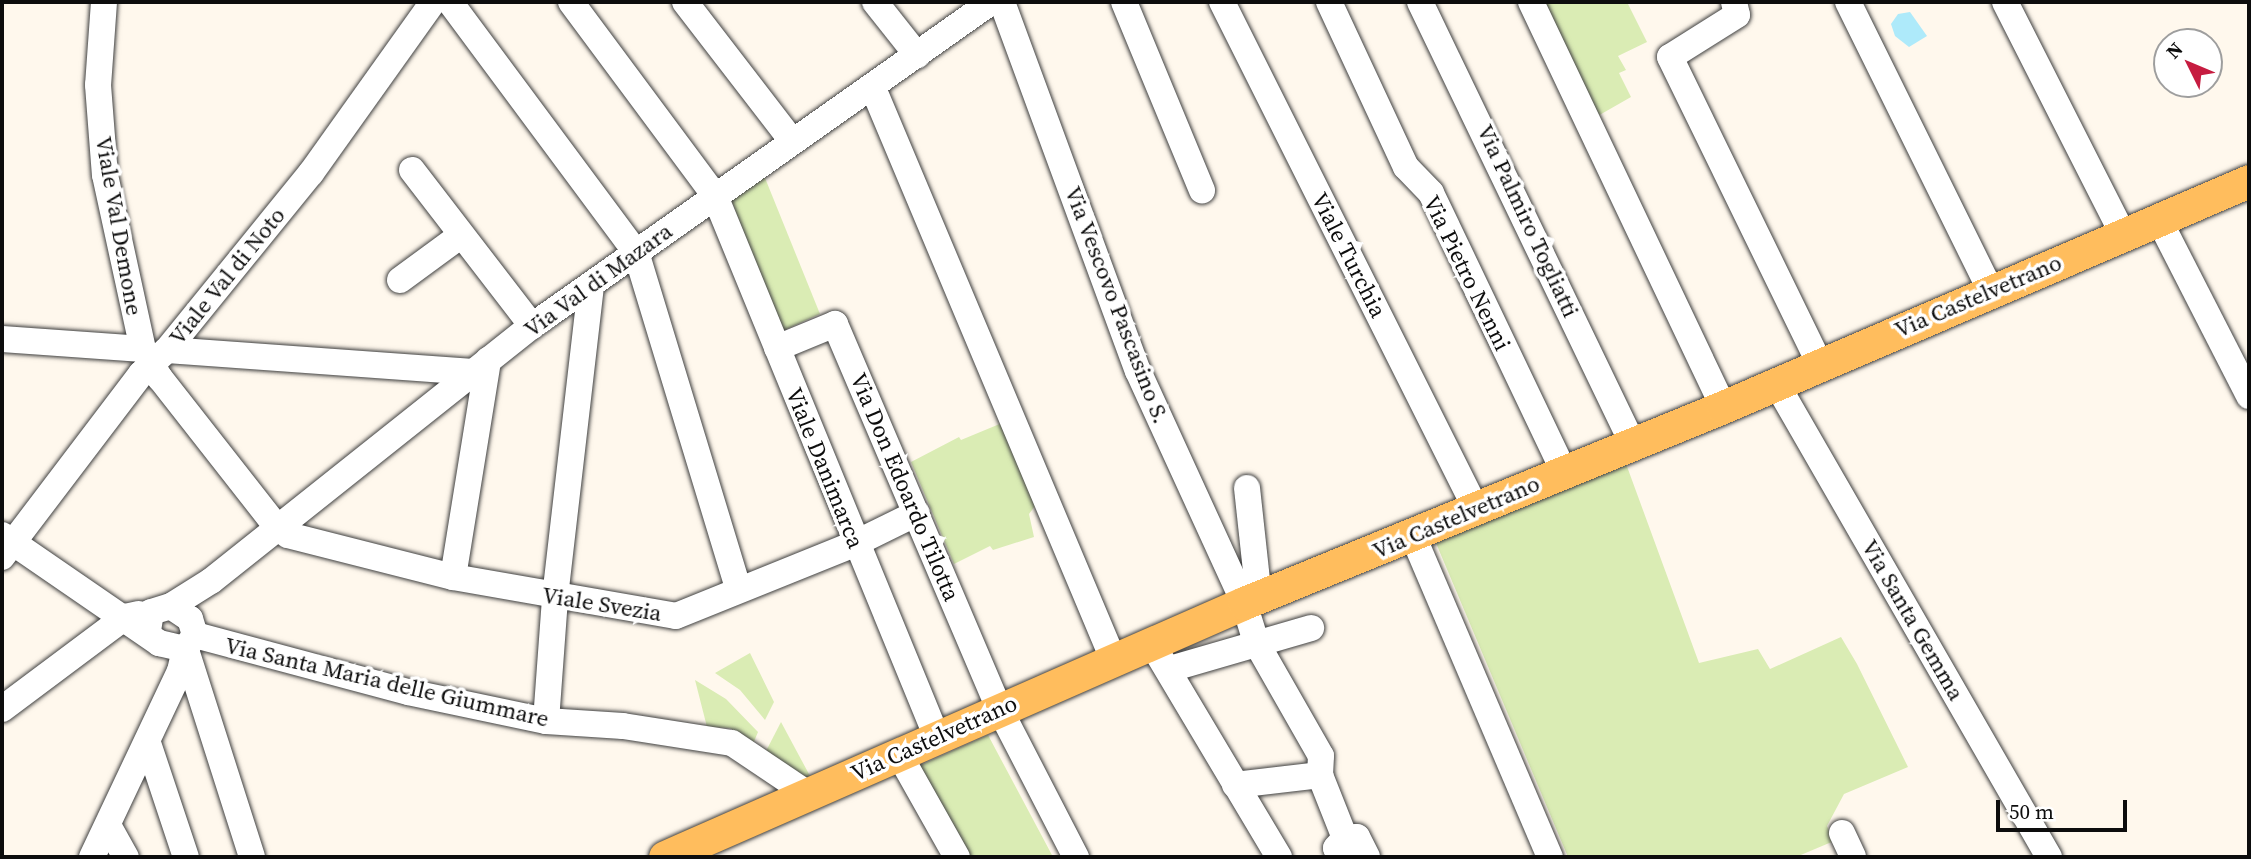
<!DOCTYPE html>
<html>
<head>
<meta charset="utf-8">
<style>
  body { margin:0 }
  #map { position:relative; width:2251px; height:859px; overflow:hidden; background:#fff8ed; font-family:"Source Serif 4",serif }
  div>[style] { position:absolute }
  .green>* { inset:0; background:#daecb4 }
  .water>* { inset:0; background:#aeeafa }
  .roads { filter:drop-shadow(0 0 2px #404040) drop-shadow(0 0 2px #404040) }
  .minor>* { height:26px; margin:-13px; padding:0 13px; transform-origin:13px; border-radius:13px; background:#fff }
  .major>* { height:33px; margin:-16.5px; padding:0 16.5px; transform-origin:16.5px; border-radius:16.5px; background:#ffbd5d }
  span { translate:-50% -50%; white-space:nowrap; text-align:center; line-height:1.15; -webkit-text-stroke:7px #fff; paint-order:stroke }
  .street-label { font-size:23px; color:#0d0d0d }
  .frame { position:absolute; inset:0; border:4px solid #0d0d0d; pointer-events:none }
  .north { position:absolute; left:2153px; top:28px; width:70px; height:70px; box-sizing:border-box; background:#fff; border:2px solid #9e9e9e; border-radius:50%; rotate:313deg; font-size:19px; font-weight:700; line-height:28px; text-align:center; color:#0d0d0d }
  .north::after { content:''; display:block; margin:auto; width:24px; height:32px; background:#c61c40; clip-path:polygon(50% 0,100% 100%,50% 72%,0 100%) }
  .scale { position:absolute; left:1996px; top:800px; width:131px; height:32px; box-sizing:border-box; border:4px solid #0d0d0d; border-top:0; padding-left:9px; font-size:21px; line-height:24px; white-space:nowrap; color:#0d0d0d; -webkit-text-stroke:5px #fff; paint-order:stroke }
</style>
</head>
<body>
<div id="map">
  <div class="green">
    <div style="clip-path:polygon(1541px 2px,1627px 2px,1647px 42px,1618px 56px,1626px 70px,1619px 73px,1631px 97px,1596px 117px)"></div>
    <div style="clip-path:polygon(763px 173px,820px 314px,780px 332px,730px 196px)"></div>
    <div style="clip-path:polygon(1002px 423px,1038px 502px,1029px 514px,1034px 537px,993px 550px,990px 546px,954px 564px,911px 462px,959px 437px,961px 440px)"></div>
    <div style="clip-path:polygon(1625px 461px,1699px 663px,1758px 649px,1770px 669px,1841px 637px,1857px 664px,1908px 767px,1844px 794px,1827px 826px,1834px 841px,1796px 857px,1568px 857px,1436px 543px)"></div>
    <div style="clip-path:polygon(750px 653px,774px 702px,765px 720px,740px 690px,715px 673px)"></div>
    <div style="clip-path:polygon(695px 680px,726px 699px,758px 732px,753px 744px,730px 728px,707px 727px)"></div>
    <div style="clip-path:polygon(781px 722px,810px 776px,804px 779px,765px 753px)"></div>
    <div style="clip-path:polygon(988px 735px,1053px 857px,970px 857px,916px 767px)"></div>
  </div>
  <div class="water">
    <div style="clip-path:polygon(1910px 12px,1927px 36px,1909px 47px,1895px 36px,1891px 24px,1898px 14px)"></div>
  </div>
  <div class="roads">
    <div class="minor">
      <div style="left:104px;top:2px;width:83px;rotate:94.1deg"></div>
      <div style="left:98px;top:85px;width:90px;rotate:85.6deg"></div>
      <div style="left:105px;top:175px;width:178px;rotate:77.7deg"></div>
      <div style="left:143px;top:349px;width:34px;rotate:60deg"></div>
      <div style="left:160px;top:378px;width:188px;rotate:51.9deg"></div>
      <div style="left:276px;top:526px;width:15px;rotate:37deg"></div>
      <div style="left:288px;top:535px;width:170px;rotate:14.3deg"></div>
      <div style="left:453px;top:577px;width:226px;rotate:9.9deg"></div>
      <div style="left:676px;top:616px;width:192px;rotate:-22deg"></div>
      <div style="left:854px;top:544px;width:70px;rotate:-26.2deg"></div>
      <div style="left:450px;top:2px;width:312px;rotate:53.4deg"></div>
      <div style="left:636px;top:252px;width:353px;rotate:73.1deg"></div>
      <div style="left:571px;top:2px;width:242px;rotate:53.4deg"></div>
      <div style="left:715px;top:196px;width:588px;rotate:67.71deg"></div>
      <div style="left:685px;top:2px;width:175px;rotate:52.4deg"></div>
      <div style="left:875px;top:2px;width:68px;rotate:51.6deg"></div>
      <div style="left:1002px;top:2px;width:393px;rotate:69.8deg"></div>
      <div style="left:1138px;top:371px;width:255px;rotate:65.4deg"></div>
      <div style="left:1244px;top:603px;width:41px;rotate:72.9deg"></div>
      <div style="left:1256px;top:642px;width:131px;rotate:60.3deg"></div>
      <div style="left:1321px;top:756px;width:19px;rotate:93deg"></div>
      <div style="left:1320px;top:775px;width:68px;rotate:68.4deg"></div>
      <div style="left:1124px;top:2px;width:204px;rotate:67.5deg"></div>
      <div style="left:1222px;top:2px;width:567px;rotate:63.39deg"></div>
      <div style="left:1329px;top:2px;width:182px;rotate:65deg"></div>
      <div style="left:1406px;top:167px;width:36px;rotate:46deg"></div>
      <div style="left:1431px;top:193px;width:309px;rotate:64.5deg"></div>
      <div style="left:1420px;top:2px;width:489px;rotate:64.3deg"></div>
      <div style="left:1531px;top:2px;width:448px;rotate:64.6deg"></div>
      <div style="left:1734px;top:2px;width:13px;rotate:77deg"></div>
      <div style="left:1737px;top:15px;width:79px;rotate:147.9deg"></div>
      <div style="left:1670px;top:57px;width:342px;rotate:64deg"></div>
      <div style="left:1848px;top:2px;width:322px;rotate:63.7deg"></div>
      <div style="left:2005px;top:2px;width:259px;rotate:63.1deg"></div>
      <div style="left:873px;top:88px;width:619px;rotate:67.2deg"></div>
      <div style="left:412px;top:170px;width:197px;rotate:52.4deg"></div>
      <div style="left:2158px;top:218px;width:200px;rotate:62.9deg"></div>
      <div style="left:400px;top:280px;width:74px;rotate:-36.3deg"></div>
      <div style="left:2px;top:339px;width:141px;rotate:4.1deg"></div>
      <div style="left:777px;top:348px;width:63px;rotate:-22.5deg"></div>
      <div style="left:835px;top:324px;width:418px;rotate:66.9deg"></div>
      <div style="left:999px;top:708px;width:168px;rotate:62.7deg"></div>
      <div style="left:167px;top:350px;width:307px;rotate:4.1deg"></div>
      <div style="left:1776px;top:383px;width:547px;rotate:60.06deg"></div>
      <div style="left:1247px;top:488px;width:112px;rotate:83.8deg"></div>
      <div style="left:2px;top:535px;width:191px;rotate:34.5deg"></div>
      <div style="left:159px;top:643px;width:27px;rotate:13deg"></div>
      <div style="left:185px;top:649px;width:17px;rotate:-54deg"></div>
      <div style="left:195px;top:635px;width:17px;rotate:-107deg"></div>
      <div style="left:190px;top:619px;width:23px;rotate:-146deg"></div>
      <div style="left:171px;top:606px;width:21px;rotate:163deg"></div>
      <div style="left:151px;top:612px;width:19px;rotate:99deg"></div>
      <div style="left:1413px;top:536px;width:349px;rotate:66.9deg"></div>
      <div style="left:2px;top:557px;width:230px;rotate:-52.8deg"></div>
      <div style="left:141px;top:374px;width:35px;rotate:-43deg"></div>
      <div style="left:167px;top:350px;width:228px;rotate:-50.9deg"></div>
      <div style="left:311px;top:173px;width:210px;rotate:-54.5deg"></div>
      <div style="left:453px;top:577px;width:220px;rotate:-80.8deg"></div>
      <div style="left:171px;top:606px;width:47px;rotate:-32deg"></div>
      <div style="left:211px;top:581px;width:410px;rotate:-38.5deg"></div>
      <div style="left:532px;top:326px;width:562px;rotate:-35.22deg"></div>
      <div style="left:195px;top:635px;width:220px;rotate:15deg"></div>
      <div style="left:408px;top:692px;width:141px;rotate:11.9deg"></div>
      <div style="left:546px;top:721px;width:77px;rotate:3.7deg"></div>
      <div style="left:623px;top:726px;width:110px;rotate:8.9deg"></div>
      <div style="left:732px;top:743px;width:92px;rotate:33.9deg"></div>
      <div style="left:1152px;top:644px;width:248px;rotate:59.2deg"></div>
      <div style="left:186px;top:650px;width:217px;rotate:72.3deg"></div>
      <div style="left:1170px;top:669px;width:147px;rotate:-16.2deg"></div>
      <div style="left:2px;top:709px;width:154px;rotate:-36.8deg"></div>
      <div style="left:125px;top:617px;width:14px;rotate:-12deg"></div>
      <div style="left:546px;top:721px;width:124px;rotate:-85.8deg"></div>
      <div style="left:555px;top:597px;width:312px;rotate:-83.4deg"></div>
      <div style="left:148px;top:743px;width:120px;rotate:71.6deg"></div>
      <div style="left:900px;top:756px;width:116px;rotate:60.6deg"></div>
      <div style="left:1235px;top:785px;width:86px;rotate:-6.7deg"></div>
      <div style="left:108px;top:825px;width:37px;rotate:61deg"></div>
      <div style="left:1842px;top:833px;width:26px;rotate:65deg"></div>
      <div style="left:92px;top:857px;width:206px;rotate:-64.7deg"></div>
      <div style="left:180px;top:671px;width:23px;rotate:-77deg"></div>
      <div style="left:1341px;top:857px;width:10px;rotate:-119deg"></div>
      <div style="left:1336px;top:848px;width:13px;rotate:-48deg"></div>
      <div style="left:1345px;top:838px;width:12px;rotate:-5deg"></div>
      <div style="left:1357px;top:837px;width:22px;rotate:63deg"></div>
    </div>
    <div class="major">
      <div style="left:665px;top:857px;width:632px;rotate:-23.69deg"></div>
      <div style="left:1244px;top:603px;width:518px;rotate:-22.25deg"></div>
      <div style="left:1723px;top:407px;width:572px;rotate:-23.25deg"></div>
    </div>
  </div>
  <div class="street-label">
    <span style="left:1528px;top:221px;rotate:65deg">Via Palmiro Togliatti</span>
    <span style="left:119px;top:226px;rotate:80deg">Viale Val Demone</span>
    <span style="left:1349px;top:255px;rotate:63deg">Viale Turchia</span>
    <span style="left:1467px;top:273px;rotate:64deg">Via Pietro Nenni</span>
    <span style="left:227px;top:276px;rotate:-51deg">Viale Val di Noto</span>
    <span style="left:598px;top:280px;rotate:-36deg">Via Val di Mazara</span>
    <span style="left:1978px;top:296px;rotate:-23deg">Via Castelvetrano</span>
    <span style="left:1117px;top:305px;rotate:69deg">Via Vescovo Pascasino S.</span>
    <span style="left:825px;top:468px;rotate:68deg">Viale Danimarca</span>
    <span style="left:905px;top:487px;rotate:67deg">Via Don Edoardo Tilotta</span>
    <span style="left:1456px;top:517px;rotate:-23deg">Via Castelvetrano</span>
    <span style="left:602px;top:604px;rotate:9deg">Viale Svezia</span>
    <span style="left:1913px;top:620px;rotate:60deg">Via Santa Gemma</span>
    <span style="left:387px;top:682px;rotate:13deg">Via Santa Maria delle Giummare</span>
    <span style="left:934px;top:738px;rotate:-24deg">Via Castelvetrano</span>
  </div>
  <div class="frame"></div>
  <div class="north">N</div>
  <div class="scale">50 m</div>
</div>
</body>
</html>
